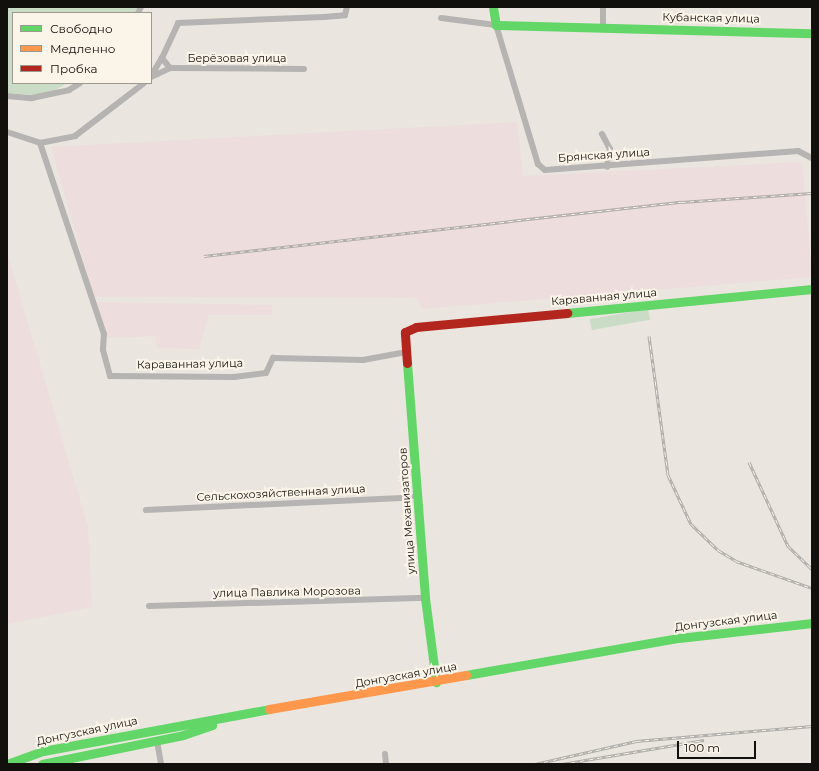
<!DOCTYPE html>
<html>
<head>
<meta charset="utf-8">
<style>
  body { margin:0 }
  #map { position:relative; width:819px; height:771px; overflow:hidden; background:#eae5df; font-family:Montserrat,sans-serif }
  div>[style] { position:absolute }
  .industrial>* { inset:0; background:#eddddc }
  .green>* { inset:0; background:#cadbc6; transform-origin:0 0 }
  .street>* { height:6px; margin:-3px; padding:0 3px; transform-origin:3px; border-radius:3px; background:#b5b4b2 }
  .fast>* { height:9px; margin:-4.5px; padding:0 4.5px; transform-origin:4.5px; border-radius:4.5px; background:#63d668 }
  .slow>* { height:9px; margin:-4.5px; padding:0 4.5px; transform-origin:4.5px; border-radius:4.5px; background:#ff974d }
  .jam>* { height:9px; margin:-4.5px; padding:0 4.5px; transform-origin:4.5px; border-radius:4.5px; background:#b3261e }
  .rail>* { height:3px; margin-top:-1.5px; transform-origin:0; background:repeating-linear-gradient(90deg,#fbf4e8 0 4.5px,#aeaca9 0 9px); box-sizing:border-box; border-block:1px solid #aeaca9 }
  span { translate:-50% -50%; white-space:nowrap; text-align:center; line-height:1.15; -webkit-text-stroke:4px #fbf4e8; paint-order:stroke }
  .street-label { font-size:11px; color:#12100c }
  .frame { position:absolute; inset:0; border:8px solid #12100c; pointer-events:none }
  .legend { position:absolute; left:12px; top:12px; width:140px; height:72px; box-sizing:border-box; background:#fbf4e8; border:1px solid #9e9990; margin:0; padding:5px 7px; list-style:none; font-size:12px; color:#12100c }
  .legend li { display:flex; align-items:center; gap:8px; height:20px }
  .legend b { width:20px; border:1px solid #9e9990 }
  .scale { position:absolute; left:677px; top:741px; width:79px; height:18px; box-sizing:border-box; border:2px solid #12100c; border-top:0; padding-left:5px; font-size:12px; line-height:14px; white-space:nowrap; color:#12100c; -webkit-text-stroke:3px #fbf4e8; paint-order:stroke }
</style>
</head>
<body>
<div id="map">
  <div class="industrial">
    <div style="clip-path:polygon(517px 122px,523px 176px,802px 162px,812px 277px,422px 309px,417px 298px,94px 297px,51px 147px)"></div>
    <div style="clip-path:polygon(7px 252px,88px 527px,92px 607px,7px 624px)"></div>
    <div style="clip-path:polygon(93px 302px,272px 305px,272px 315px,208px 315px,199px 349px,157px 348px,156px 336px,108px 338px)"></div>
  </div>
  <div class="green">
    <div style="clip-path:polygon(7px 7px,138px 7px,135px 13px,13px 13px,13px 83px,67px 83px,46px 96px,7px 93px)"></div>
    <div style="left:648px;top:309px;width:11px;height:59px;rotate:80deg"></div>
  </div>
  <div class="street">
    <div style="left:138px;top:13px;width:7px;rotate:-63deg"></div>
    <div style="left:441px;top:18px;width:55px;rotate:7.3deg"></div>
    <div style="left:496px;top:25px;width:145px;rotate:73.2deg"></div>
    <div style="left:538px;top:164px;width:9px;rotate:41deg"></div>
    <div style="left:545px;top:170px;width:254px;rotate:-4.3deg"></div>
    <div style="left:798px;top:151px;width:16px;rotate:27deg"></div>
    <div style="left:603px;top:28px;width:21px;rotate:-90deg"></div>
    <div style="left:170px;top:68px;width:13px;rotate:-129deg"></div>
    <div style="left:162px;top:58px;width:38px;rotate:-65deg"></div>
    <div style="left:178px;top:23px;width:146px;rotate:-2.4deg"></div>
    <div style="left:324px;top:17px;width:21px;rotate:-5deg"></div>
    <div style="left:345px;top:15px;width:8px;rotate:-76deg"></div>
    <div style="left:151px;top:76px;width:21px;rotate:-59deg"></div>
    <div style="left:151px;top:77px;width:21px;rotate:-25deg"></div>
    <div style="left:170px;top:68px;width:134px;rotate:0.4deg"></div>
    <div style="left:7px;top:96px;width:25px;rotate:5deg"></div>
    <div style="left:32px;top:98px;width:38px;rotate:-12deg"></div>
    <div style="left:69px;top:90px;width:13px;rotate:-32deg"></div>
    <div style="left:7px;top:132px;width:35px;rotate:18deg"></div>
    <div style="left:40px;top:143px;width:36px;rotate:-11deg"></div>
    <div style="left:75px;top:136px;width:87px;rotate:-37.5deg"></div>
    <div style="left:602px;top:134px;width:17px;rotate:62deg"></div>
    <div style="left:610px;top:149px;width:18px;rotate:99deg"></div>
    <div style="left:40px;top:143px;width:201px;rotate:71.5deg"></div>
    <div style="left:104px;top:334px;width:16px;rotate:94deg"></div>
    <div style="left:103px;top:350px;width:27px;rotate:75deg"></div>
    <div style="left:110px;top:376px;width:124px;rotate:0.5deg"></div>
    <div style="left:234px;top:377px;width:32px;rotate:-7deg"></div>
    <div style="left:266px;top:373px;width:17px;rotate:-65deg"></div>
    <div style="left:273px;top:358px;width:90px;rotate:1.3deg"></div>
    <div style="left:363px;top:360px;width:44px;rotate:-10.5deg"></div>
    <div style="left:146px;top:510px;width:271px;rotate:-2.7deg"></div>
    <div style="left:149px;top:606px;width:276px;rotate:-1.7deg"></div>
    <div style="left:157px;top:741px;width:23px;rotate:80deg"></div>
    <div style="left:385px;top:754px;width:10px;rotate:84deg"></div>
  </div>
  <div class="fast">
    <div style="left:493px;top:7px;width:18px;rotate:81deg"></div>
    <div style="left:496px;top:25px;width:316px;rotate:1.5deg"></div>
    <div style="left:567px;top:313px;width:246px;rotate:-5.6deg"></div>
    <div style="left:407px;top:363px;width:236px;rotate:85.6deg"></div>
    <div style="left:425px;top:598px;width:85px;rotate:82.5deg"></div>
    <div style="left:466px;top:675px;width:216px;rotate:-9.9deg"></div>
    <div style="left:679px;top:638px;width:134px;rotate:-6.4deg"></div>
    <div style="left:7px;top:764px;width:38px;rotate:-20deg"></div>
    <div style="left:43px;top:751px;width:230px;rotate:-10.5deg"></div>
    <div style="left:42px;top:764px;width:144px;rotate:-11.6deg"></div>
    <div style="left:183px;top:735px;width:31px;rotate:-19deg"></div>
  </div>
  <div class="slow">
    <div style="left:269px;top:709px;width:200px;rotate:-9.8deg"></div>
  </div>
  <div class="jam">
    <div style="left:407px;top:363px;width:31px;rotate:-94deg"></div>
    <div style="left:405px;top:332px;width:12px;rotate:-24deg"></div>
    <div style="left:416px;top:327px;width:152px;rotate:-5.3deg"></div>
  </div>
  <div class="rail">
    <div style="left:204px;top:256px;width:480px;rotate:-6.5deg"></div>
    <div style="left:681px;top:202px;width:131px;rotate:-3.9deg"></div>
    <div style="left:649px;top:336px;width:140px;rotate:82.2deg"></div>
    <div style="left:668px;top:475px;width:54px;rotate:64.9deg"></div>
    <div style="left:691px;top:524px;width:37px;rotate:44deg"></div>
    <div style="left:718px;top:550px;width:21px;rotate:31deg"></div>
    <div style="left:736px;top:561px;width:81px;rotate:19.6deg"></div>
    <div style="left:749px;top:462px;width:93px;rotate:65.1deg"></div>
    <div style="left:788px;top:546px;width:33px;rotate:44deg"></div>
    <div style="left:535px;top:764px;width:104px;rotate:-12.8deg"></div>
    <div style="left:636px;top:741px;width:177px;rotate:-4.9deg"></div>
    <div style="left:562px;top:764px;width:144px;rotate:-9.6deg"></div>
  </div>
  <div class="street-label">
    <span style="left:711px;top:18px;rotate:1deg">Кубанская улица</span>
    <span style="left:237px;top:58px">Берёзовая улица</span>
    <span style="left:604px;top:155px;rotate:-4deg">Брянская улица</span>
    <span style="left:604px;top:297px;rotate:-5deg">Караванная улица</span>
    <span style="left:190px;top:364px;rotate:-1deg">Караванная улица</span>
    <span style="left:281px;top:493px;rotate:-3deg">Сельскохозяйственная улица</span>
    <span style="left:407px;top:511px;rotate:-94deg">улица Механизаторов</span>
    <span style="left:287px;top:592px;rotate:-1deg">улица Павлика Морозова</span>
    <span style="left:726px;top:621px;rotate:-7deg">Донгузская улица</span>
    <span style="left:406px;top:675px;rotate:-10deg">Донгузская улица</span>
    <span style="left:87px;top:731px;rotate:-12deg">Донгузская улица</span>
  </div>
  <div class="frame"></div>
  <ul class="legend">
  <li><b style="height:5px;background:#63d668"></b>Свободно</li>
  <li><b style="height:5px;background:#ff974d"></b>Медленно</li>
  <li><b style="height:5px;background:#b3261e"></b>Пробка</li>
  </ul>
  <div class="scale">100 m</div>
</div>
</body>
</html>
